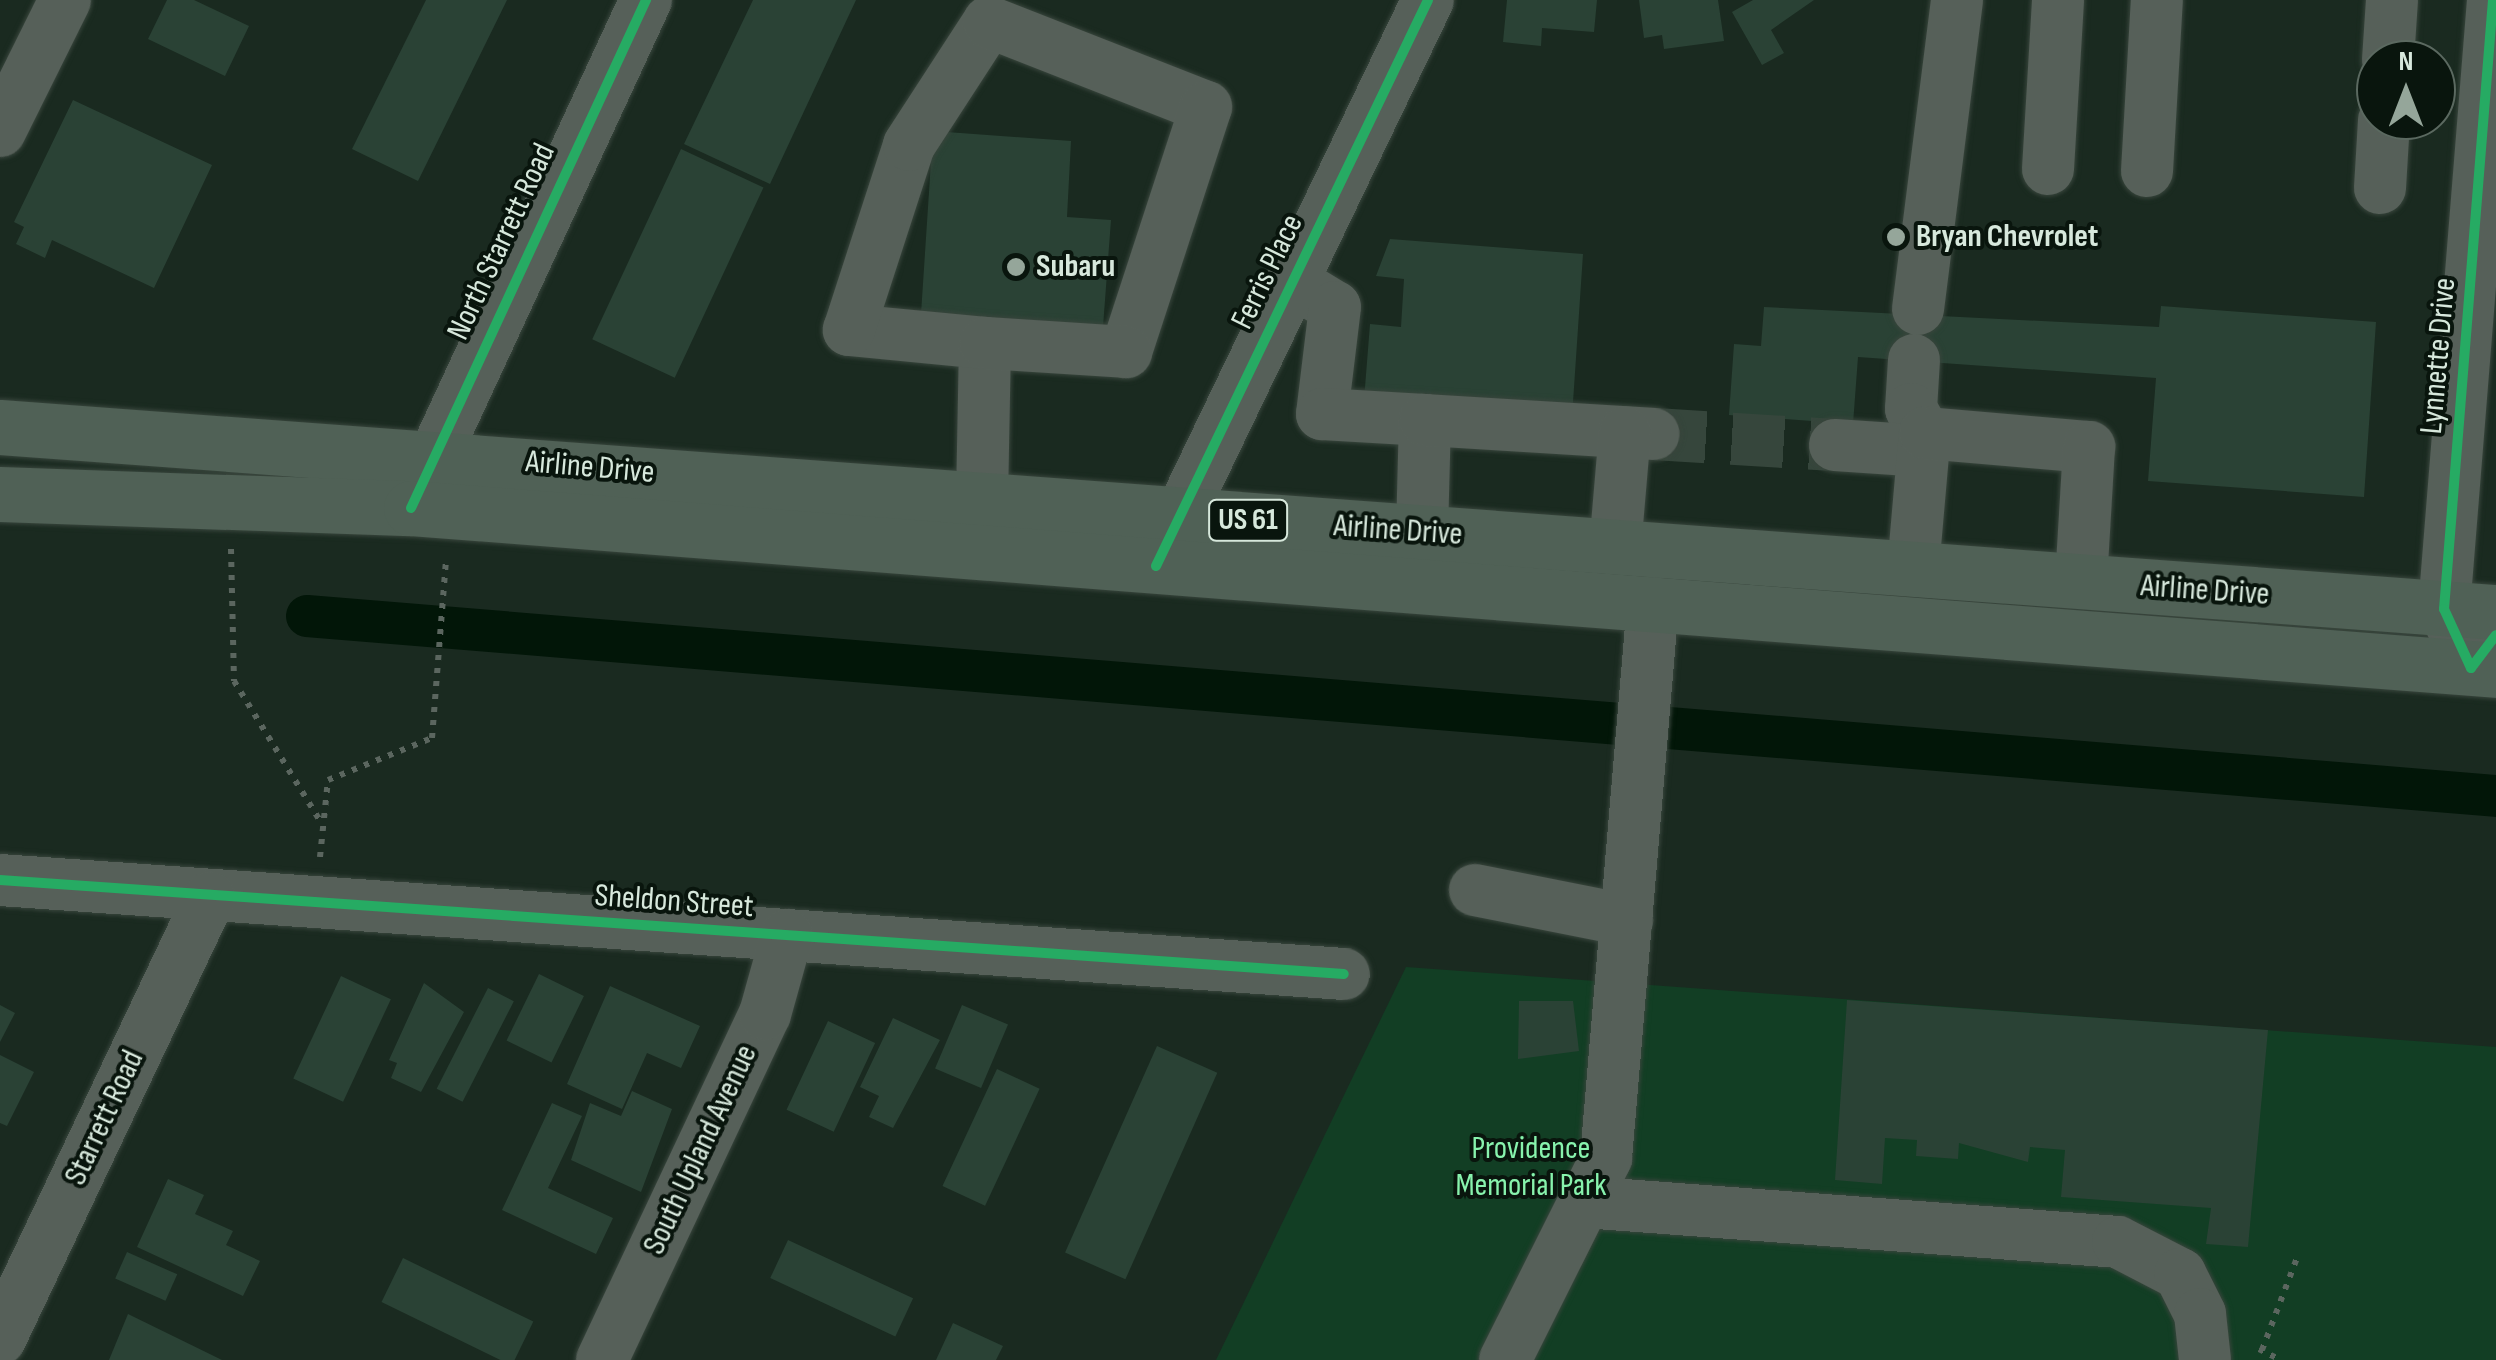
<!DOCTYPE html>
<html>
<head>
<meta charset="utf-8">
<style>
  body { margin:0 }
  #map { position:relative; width:2496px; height:1360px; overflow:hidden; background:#1a2a20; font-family:"Sofia Sans Condensed",sans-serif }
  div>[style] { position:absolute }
  .green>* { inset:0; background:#123e24 }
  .canal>* { height:42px; margin:-21px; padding:0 21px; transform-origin:21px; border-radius:21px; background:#021608 }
  .building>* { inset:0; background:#2a4235; transform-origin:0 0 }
  .minor-tunnel>* { height:52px; margin-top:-26px; transform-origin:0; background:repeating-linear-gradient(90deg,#36463c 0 52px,transparent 0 78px) }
  .path>* { height:6px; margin-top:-3px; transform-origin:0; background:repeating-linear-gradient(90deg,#5b665f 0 5px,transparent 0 13px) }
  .roads { filter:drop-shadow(0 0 2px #38453c) drop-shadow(0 0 2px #38453c) }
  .minor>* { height:52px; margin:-26px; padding:0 26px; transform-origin:26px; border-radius:26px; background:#566059 }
  .highway>* { height:55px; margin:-27.5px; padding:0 27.5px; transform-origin:27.5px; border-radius:27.5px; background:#506156 }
  .cycleway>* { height:10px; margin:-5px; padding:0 5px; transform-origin:5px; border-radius:5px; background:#26ab63 }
  .dots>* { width:28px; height:28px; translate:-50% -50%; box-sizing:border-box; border:5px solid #09150d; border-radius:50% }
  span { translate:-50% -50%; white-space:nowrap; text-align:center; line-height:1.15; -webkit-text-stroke:8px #09150d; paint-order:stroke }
  .shield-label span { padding:2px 8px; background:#09150d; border:2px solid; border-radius:8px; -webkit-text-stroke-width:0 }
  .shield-label { font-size:30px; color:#d7e8dc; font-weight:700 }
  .poi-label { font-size:32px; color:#d7e8dc; font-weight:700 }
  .left { translate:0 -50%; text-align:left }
  .street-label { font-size:32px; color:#d7e8dc }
  .park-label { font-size:32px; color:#88f3ad }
  .north { position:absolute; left:2356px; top:40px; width:100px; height:100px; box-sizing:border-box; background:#09150d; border:2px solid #5b6960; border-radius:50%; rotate:0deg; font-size:28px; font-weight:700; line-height:40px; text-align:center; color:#d7e8dc }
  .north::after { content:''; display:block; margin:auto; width:35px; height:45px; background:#95a69a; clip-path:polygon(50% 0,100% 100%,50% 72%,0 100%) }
</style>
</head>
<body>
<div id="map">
  <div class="green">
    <div style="clip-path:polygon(1406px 967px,2496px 1047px,2496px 1360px,1216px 1360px)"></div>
  </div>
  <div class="canal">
    <div style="left:307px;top:616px;width:2196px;rotate:4.7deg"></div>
  </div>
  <div class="building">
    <div style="clip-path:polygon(167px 0,194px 0,249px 26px,225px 76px,148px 39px)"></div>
    <div style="clip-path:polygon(426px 0,507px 0,418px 181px,352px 149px)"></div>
    <div style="clip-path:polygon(753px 0,856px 0,770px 184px,684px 144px)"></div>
    <div style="clip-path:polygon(1507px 0,1597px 0,1594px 32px,1542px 28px,1541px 46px,1503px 42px)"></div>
    <div style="clip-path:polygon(1639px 0,1718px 0,1724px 41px,1664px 49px,1662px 35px,1644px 38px)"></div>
    <div style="clip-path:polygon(1753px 0,1814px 0,1771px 30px,1784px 53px,1762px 65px,1732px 12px)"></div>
    <div style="clip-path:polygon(73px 100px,212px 165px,154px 288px,52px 240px,45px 258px,16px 244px,24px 227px,14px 222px)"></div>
    <div style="clip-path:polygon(933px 131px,1071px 141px,1067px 217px,1111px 220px,1103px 327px,921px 314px)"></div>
    <div style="left:681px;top:149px;width:91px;height:210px;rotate:25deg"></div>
    <div style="clip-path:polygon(1390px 239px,1583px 254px,1572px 417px,1364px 400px,1370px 324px,1401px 327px,1404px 279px,1376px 276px)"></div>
    <div style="clip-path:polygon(2161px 306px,2376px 322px,2364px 497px,2148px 481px,2156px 378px,1858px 357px,1853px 424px,1729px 415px,1734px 344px,1761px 346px,1764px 307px,2159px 327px)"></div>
    <div style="left:539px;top:974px;width:50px;height:74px;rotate:26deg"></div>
    <div style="left:341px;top:976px;width:55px;height:113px;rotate:25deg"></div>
    <div style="clip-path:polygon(424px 983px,464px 1012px,421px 1092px,391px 1078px,397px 1063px,389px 1060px)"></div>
    <div style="clip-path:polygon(610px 986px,700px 1026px,681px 1068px,647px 1053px,622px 1109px,567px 1084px)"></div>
    <div style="left:488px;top:988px;width:29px;height:113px;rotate:27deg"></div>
    <div style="clip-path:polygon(1847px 1000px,2268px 1030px,2248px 1247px,2206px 1244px,2211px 1208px,2061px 1197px,2065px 1150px,2030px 1147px,2028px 1162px,1959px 1143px,1958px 1159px,1916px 1156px,1917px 1140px,1885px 1138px,1882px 1184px,1835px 1180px)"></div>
    <div style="clip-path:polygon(1519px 1001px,1573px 1001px,1579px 1051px,1518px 1059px)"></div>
    <div style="clip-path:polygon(0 1005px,15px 1013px,0 1042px)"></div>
    <div style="left:962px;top:1005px;width:50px;height:69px;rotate:23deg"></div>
    <div style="clip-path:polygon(893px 1018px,940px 1040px,893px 1128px,869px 1117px,879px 1096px,860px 1087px)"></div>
    <div style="left:828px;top:1021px;width:52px;height:98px;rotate:25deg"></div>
    <div style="left:1157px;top:1046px;width:66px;height:226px;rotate:24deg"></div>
    <div style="clip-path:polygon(0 1055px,34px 1072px,7px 1126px,0 1123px)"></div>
    <div style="left:997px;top:1069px;width:47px;height:129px;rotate:25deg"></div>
    <div style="clip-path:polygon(632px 1091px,672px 1109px,641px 1192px,571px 1160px,590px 1103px,621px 1116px)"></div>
    <div style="clip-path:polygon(552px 1103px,582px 1116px,548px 1188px,613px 1218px,596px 1254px,502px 1210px)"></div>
    <div style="clip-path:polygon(168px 1179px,204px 1195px,195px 1214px,233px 1231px,226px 1245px,260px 1261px,243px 1296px,137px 1247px)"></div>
    <div style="left:788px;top:1240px;width:138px;height:42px;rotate:25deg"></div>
    <div style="left:127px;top:1252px;width:55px;height:29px;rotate:24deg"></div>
    <div style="left:403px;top:1258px;width:145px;height:49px;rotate:26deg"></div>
    <div style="clip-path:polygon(128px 1314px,222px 1360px,109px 1360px)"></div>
    <div style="clip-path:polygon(953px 1323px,1003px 1346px,996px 1360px,936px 1360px)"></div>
  </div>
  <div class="minor-tunnel">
    <div style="left:1654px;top:434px;width:181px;rotate:3.5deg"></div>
  </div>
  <div class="path">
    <div style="left:231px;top:549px;width:132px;rotate:88.7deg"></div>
    <div style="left:234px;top:681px;width:164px;rotate:58.4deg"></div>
    <div style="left:320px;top:857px;width:77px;rotate:-84.1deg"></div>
    <div style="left:328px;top:780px;width:112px;rotate:-22deg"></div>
    <div style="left:432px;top:738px;width:180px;rotate:-85.5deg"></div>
    <div style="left:2259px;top:1349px;width:25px;rotate:27deg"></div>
    <div style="left:2262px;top:1350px;width:98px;rotate:-69.2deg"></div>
  </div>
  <div class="roads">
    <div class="minor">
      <div style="left:2493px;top:0;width:611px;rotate:94.6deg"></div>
      <div style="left:2444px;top:609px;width:65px;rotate:65.4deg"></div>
      <div style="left:2471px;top:668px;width:40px;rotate:-53deg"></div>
      <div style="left:2388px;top:60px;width:60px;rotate:-86.2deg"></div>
      <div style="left:0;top:131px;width:146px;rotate:-63.6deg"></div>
      <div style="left:2048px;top:169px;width:169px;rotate:-86.6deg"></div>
      <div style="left:2147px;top:171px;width:171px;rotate:-86.7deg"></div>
      <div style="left:2380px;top:188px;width:68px;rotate:-86.6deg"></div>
      <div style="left:1292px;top:281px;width:50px;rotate:31.2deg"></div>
      <div style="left:1335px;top:307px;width:108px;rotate:96.9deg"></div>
      <div style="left:1322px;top:414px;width:103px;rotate:3.3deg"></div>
      <div style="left:1918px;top:309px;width:311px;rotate:-82.8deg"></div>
      <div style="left:1914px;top:360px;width:49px;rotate:93.5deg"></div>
      <div style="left:1911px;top:409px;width:28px;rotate:60deg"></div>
      <div style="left:1835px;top:445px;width:89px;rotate:3.9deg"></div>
      <div style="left:415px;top:498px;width:549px;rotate:-65.12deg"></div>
      <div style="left:982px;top:500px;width:157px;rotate:-88.9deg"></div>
      <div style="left:985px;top:343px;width:137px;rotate:-174.5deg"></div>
      <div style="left:849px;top:330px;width:194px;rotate:-72deg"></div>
      <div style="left:909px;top:145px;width:147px;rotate:-57deg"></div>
      <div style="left:989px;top:22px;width:233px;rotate:21.4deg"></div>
      <div style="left:1206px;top:107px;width:258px;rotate:108.1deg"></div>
      <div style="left:1126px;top:352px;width:141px;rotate:-176.3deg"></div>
      <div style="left:1422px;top:533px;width:113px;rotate:-88.5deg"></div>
      <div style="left:1425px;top:420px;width:229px;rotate:3.5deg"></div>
      <div style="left:1615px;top:548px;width:116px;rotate:-85.1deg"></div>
      <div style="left:1163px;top:551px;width:611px;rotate:-64.32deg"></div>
      <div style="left:1913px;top:569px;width:137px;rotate:-85deg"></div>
      <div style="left:1925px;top:433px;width:165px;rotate:4.9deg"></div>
      <div style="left:2089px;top:447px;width:135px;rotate:93.4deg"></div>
      <div style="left:0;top:880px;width:1347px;rotate:4deg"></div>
      <div style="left:1475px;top:890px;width:155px;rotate:11.2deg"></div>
      <div style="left:1584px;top:1202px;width:535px;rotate:4.28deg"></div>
      <div style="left:2118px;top:1242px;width:70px;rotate:27.3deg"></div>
      <div style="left:2180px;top:1274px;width:45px;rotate:63.4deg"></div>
      <div style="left:2200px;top:1314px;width:46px;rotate:83.8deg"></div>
      <div style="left:0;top:1339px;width:489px;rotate:-64.6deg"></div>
      <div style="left:602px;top:1360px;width:382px;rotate:-64.8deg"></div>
      <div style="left:765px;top:1014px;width:82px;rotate:-74.4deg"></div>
      <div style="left:1505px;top:1360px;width:226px;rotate:-63.4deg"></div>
      <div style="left:1606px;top:1158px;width:557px;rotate:-85.16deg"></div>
    </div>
    <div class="highway">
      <div style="left:0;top:427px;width:2503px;rotate:4.24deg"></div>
      <div style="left:0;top:494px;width:411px;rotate:2deg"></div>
      <div style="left:411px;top:508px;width:2091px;rotate:4.44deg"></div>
    </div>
  </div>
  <div class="cycleway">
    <div style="left:2493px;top:0;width:611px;rotate:94.6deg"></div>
    <div style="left:2444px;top:609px;width:65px;rotate:65.4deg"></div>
    <div style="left:2471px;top:668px;width:41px;rotate:-52.9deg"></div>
    <div style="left:411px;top:508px;width:560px;rotate:-65.17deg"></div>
    <div style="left:1156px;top:566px;width:628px;rotate:-64.33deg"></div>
    <div style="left:0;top:880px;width:1347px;rotate:4deg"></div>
  </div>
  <div class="dots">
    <div style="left:1896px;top:237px;background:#95a69a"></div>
    <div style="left:1016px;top:267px;background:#95a69a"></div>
  </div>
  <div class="shield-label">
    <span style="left:1248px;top:520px">US 61</span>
  </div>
  <div class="poi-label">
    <span class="left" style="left:1916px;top:237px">Bryan Chevrolet</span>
    <span class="left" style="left:1036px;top:267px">Subaru</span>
  </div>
  <div class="street-label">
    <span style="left:502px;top:242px;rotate:-65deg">North Starrett Road</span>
    <span style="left:1268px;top:272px;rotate:-64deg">Ferris Place</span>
    <span style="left:2439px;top:356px;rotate:-85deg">Lynnette Drive</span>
    <span style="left:590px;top:468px;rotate:5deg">Airline Drive</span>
    <span style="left:1398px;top:531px;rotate:4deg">Airline Drive</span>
    <span style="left:2205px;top:591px;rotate:4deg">Airline Drive</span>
    <span style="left:674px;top:902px;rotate:4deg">Sheldon Street</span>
    <span style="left:105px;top:1118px;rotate:-65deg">Starrett Road</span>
    <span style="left:701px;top:1150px;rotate:-65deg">South Upland Avenue</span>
  </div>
  <div class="park-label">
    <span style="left:1531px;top:1168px">Providence<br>Memorial Park</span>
  </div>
  <div class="north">N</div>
</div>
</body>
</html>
